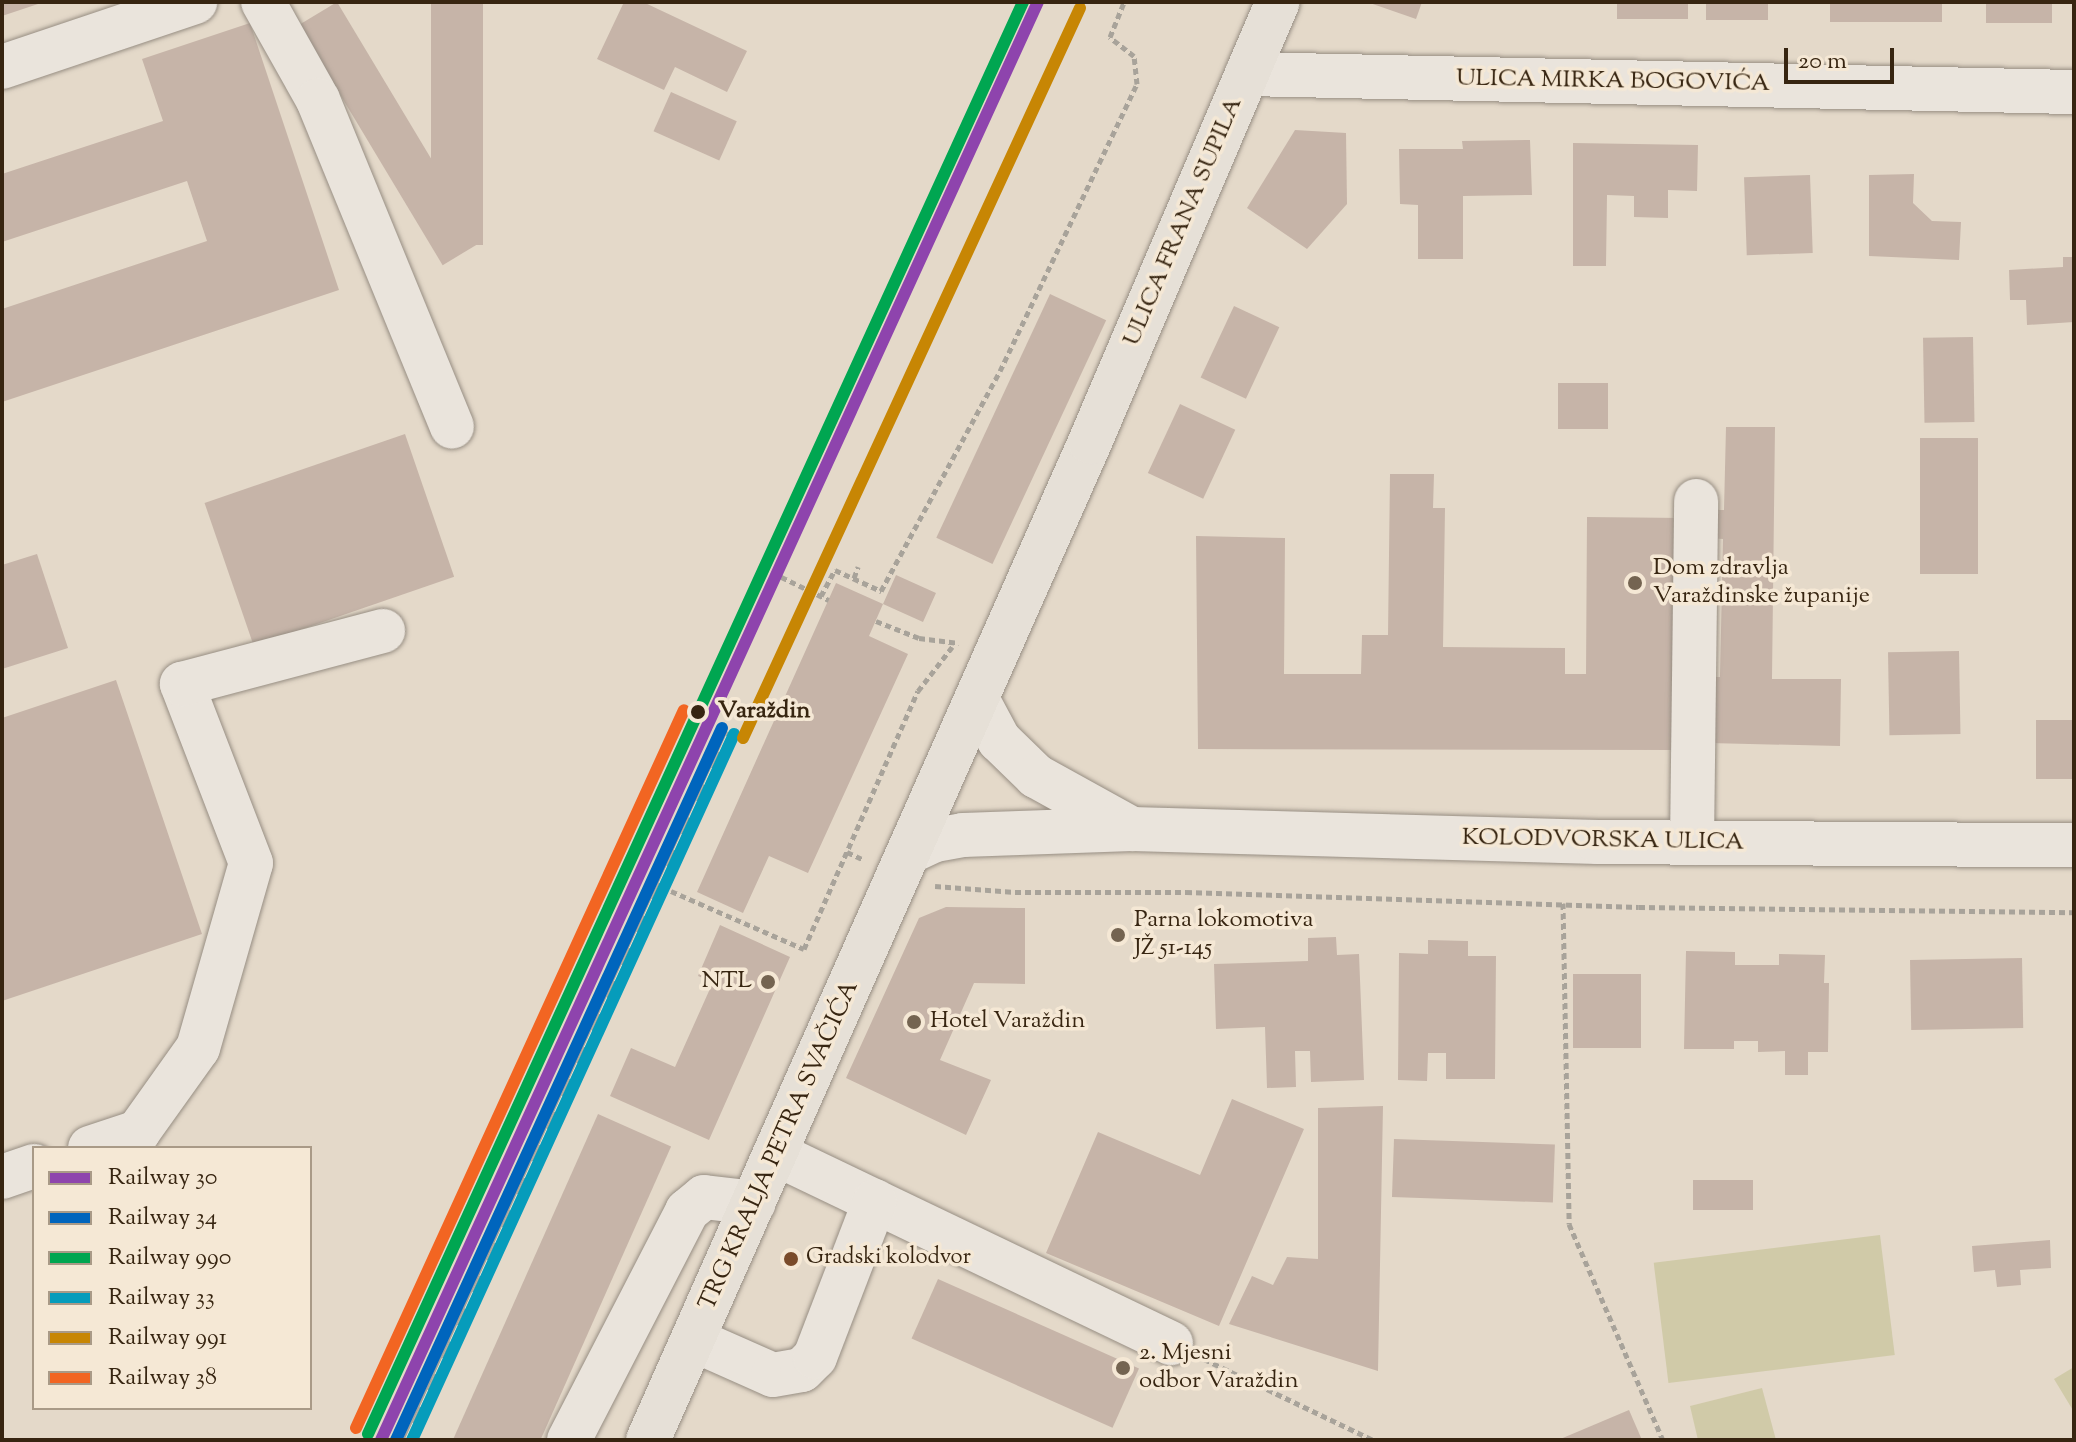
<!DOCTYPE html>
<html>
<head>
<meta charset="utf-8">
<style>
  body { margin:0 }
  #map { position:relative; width:2076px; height:1442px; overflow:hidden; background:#e4d9c9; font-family:"Sorts Mill Goudy",serif }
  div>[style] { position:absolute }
  .green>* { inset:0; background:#d0caa8; transform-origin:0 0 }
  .building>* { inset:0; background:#c6b4a8; transform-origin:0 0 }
  .path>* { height:5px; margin-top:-2.5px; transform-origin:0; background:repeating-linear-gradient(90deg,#a8a39a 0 6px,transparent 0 10px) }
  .roads { filter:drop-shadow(0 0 2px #978e83) drop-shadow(0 0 2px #978e83) }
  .minor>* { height:44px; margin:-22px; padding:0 22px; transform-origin:22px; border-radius:22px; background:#eae4dc }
  .major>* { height:44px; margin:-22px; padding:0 22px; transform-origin:22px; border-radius:22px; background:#e6e0d7 }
  .rail>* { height:9px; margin-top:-4.5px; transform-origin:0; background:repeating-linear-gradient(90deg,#f5e8d5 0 18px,#a8a39a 0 36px); box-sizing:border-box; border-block:2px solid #a8a39a }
  .rail-1>* { height:12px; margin:-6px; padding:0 6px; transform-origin:6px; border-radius:6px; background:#8e44ad }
  .rail-2>* { height:12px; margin:-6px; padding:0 6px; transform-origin:6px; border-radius:6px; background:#0065bd }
  .rail-3>* { height:12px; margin:-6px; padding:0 6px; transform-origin:6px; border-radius:6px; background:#00a651 }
  .rail-4>* { height:12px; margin:-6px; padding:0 6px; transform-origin:6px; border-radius:6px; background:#069cbb }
  .rail-5>* { height:12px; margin:-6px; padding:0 6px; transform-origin:6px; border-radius:6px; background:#c78604 }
  .rail-6>* { height:12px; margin:-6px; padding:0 6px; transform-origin:6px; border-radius:6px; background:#f26522 }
  .dots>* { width:22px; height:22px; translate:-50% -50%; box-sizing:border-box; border:4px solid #f5e8d5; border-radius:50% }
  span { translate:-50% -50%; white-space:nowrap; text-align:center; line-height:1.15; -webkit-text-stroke:7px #f5e8d5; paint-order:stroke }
  .bus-label { font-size:22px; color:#372511 }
  .left { translate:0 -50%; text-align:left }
  .street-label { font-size:24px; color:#372511 }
  .poi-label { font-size:24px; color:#372511 }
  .right { translate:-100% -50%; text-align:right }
  .stop-label { font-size:24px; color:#372511; font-weight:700 }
  .frame { position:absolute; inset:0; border:4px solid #372511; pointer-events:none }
  .legend { position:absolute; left:32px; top:1146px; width:280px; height:264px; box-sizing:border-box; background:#f5e8d5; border:2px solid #a99a87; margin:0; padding:10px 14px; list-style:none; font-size:24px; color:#372511 }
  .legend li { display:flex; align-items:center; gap:16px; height:40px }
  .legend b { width:40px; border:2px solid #a99a87 }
  .scale { position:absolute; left:1784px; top:48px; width:110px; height:36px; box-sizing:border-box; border:4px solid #372511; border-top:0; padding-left:10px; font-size:24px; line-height:28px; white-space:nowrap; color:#372511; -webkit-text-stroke:6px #f5e8d5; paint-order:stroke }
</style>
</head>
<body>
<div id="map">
  <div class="green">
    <div style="left:1880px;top:1235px;width:121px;height:228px;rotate:83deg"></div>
    <div style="clip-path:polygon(2074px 1367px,2074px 1412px,2054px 1379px)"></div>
    <div style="clip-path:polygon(1762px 1388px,1776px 1440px,1698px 1440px,1690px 1406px)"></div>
  </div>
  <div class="building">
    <div style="clip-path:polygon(2px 2px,41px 2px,41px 3px,2px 16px)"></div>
    <div style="left:337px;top:2px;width:280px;height:45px;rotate:59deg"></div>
    <div style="left:431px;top:2px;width:52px;height:243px"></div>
    <div style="clip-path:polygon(624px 2px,643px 2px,747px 51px,727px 92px,675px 67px,664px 90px,597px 59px)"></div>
    <div style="clip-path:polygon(1367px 2px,1422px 2px,1416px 19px)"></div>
    <div style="left:1617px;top:2px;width:71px;height:17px"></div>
    <div style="left:1706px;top:2px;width:62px;height:18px"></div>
    <div style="left:1830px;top:2px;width:112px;height:20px"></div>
    <div style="left:1986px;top:2px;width:66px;height:21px"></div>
    <div style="clip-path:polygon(250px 23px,339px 290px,2px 402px,2px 309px,207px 241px,187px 181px,2px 242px,2px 174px,163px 121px,142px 59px)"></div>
    <div style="left:671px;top:92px;width:72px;height:43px;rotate:24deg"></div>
    <div style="clip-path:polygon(1295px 130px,1346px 133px,1347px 204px,1307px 249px,1247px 208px)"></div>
    <div style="clip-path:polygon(1530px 140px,1532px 195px,1463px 196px,1463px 259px,1418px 259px,1418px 205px,1400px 204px,1399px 149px,1463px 149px,1462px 141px)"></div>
    <div style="clip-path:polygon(1573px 143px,1698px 145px,1697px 191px,1668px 190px,1668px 218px,1634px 217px,1634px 196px,1607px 195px,1606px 266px,1573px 266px)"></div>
    <div style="clip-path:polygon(1914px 174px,1913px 203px,1932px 221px,1961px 222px,1959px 260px,1869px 256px,1869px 175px)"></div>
    <div style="left:1810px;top:175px;width:78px;height:66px;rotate:88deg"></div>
    <div style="clip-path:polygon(2063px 257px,2074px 257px,2074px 322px,2027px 325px,2026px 300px,2010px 300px,2009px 270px,2063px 267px)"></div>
    <div style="left:1050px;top:294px;width:62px;height:269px;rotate:25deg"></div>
    <div style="left:1234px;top:306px;width:50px;height:79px;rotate:25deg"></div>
    <div style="left:1973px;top:337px;width:85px;height:50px;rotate:89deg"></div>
    <div style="left:1558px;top:383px;width:50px;height:46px"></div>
    <div style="left:1180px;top:404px;width:61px;height:76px;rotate:25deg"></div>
    <div style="clip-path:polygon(1726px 427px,1775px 427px,1772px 679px,1841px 679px,1840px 746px,1709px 743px,1711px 677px,1720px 677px,1723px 539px,1707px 538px,1708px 510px,1724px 510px)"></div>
    <div style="left:405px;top:434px;width:151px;height:212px;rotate:71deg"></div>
    <div style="left:1920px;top:438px;width:58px;height:136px"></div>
    <div style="clip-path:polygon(1390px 474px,1434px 474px,1433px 508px,1445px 508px,1443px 647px,1565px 648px,1565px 674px,1586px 674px,1587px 517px,1683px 518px,1681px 750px,1198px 749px,1196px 536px,1285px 538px,1284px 674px,1361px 674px,1362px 635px,1388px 635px)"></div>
    <div style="clip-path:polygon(37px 554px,68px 648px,2px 669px,2px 565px)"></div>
    <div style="clip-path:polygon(896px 575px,936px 593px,923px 622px,883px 604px,869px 636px,908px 654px,808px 873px,769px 856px,743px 913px,697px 892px,836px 583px,883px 604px)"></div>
    <div style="left:1959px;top:651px;width:83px;height:71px;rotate:89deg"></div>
    <div style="clip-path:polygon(116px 680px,202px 934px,2px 1001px,2px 718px)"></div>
    <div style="left:2036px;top:720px;width:38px;height:59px"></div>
    <div style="clip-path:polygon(946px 907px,1025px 908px,1025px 984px,974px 983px,940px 1060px,991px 1080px,966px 1135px,846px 1078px,919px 918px)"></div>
    <div style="clip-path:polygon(720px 925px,790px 957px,709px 1140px,610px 1096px,631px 1048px,675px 1067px,713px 982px,698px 976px)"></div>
    <div style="clip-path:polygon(1336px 937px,1337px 955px,1359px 954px,1364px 1080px,1311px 1082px,1310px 1051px,1295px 1051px,1296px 1087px,1267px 1088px,1265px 1027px,1216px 1029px,1214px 964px,1308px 961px,1308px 938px)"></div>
    <div style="clip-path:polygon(1428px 940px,1468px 941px,1468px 956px,1496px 956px,1495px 1079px,1446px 1079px,1446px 1053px,1428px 1053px,1427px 1081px,1398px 1080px,1399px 953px,1428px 954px)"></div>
    <div style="clip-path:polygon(1686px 951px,1735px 952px,1735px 965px,1779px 965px,1779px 954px,1825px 955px,1824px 983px,1829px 983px,1828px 1052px,1808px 1052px,1808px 1075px,1785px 1075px,1785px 1051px,1758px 1052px,1758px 1041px,1734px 1041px,1734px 1049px,1684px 1049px)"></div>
    <div style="left:2022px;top:958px;width:70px;height:112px;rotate:89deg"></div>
    <div style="left:1573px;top:974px;width:68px;height:74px"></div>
    <div style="clip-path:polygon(1232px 1099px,1304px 1129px,1219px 1326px,1046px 1253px,1098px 1132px,1200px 1175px)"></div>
    <div style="clip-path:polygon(1383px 1106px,1378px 1371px,1229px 1324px,1252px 1276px,1273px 1285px,1287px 1257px,1318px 1259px,1318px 1108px)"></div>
    <div style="left:598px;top:1114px;width:80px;height:358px;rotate:24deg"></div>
    <div style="left:1394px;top:1139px;width:161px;height:58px;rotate:2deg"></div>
    <div style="left:1693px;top:1180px;width:60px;height:30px"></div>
    <div style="clip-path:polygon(2050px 1240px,2051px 1268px,2020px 1270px,2021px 1285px,1997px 1287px,1995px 1270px,1974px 1272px,1972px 1246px)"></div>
    <div style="left:938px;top:1279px;width:220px;height:65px;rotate:24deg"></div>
    <div style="clip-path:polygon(1629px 1410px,1642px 1440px,1558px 1440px)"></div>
  </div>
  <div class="path">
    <div style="left:763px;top:568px;width:73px;rotate:25.9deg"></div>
    <div style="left:854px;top:578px;width:12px;rotate:-70deg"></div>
    <div style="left:821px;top:596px;width:30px;rotate:-62deg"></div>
    <div style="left:835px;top:570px;width:51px;rotate:24.5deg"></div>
    <div style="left:881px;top:591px;width:250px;rotate:-61.6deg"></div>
    <div style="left:1000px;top:371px;width:318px;rotate:-64.5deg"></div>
    <div style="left:1137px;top:84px;width:28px;rotate:-96deg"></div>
    <div style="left:1134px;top:56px;width:31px;rotate:-142deg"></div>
    <div style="left:1110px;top:37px;width:38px;rotate:-68deg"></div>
    <div style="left:876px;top:621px;width:46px;rotate:21.6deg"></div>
    <div style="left:919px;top:638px;width:40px;rotate:7.1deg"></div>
    <div style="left:847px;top:852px;width:19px;rotate:25deg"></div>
    <div style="left:935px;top:886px;width:80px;rotate:4.3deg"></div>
    <div style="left:1015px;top:892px;width:171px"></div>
    <div style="left:1186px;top:892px;width:453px;rotate:1.9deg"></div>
    <div style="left:1639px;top:907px;width:435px;rotate:0.7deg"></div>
    <div style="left:671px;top:891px;width:145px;rotate:23.6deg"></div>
    <div style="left:804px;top:949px;width:282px;rotate:-66.2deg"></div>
    <div style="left:918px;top:691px;width:56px;rotate:-52.3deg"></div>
    <div style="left:1563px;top:903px;width:321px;rotate:88.9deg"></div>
    <div style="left:1569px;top:1224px;width:236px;rotate:66.5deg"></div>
    <div style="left:1204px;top:1359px;width:187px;rotate:25.6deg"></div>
  </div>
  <div class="roads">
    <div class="minor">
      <div style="left:263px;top:2px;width:112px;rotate:60.7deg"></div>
      <div style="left:318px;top:100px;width:353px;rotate:67.7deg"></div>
      <div style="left:2px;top:67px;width:204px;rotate:-18.6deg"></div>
      <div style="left:1247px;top:74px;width:827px;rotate:1.25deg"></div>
      <div style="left:977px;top:699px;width:47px;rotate:61.8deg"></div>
      <div style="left:999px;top:740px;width:52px;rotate:44.2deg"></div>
      <div style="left:1036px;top:776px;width:110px;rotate:28.9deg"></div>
      <div style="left:1692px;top:843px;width:342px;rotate:-89.3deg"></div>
      <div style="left:909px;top:852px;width:29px;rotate:-25deg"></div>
      <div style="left:935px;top:840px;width:28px;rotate:-10deg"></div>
      <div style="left:963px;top:835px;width:169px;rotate:-2deg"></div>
      <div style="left:1132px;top:829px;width:466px;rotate:1.6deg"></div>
      <div style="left:1598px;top:842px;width:476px;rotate:0.4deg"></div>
      <div style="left:90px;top:1148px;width:51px;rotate:-18.4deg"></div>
      <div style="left:138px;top:1132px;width:103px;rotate:-54.5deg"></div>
      <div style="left:198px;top:1048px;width:192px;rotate:-74deg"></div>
      <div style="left:251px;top:863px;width:192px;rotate:-111.1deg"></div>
      <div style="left:182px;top:684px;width:208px;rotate:-14.8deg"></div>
      <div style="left:776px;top:1154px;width:438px;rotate:25.6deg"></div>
      <div style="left:2px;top:1177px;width:34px;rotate:-19deg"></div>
      <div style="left:694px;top:1340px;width:86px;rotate:23.9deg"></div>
      <div style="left:773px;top:1375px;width:29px;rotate:-10deg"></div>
      <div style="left:802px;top:1370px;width:18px;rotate:-45deg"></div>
      <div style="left:815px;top:1357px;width:167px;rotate:-69deg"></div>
      <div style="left:569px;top:1440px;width:258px;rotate:-62.7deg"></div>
      <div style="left:687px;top:1211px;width:22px;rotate:-39deg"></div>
      <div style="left:704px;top:1197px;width:50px;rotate:6.8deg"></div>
    </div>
    <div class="major">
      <div style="left:648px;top:1440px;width:1091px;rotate:-66.11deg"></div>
      <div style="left:1090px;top:442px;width:478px;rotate:-66.9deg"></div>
    </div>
  </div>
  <div class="rail">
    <div style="left:407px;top:1440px;width:778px;rotate:-65.48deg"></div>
  </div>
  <div class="rail-1">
    <div style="left:381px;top:1440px;width:1581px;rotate:-65.45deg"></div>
  </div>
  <div class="rail-2">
    <div style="left:396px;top:1440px;width:783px;rotate:-65.4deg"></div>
  </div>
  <div class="rail-3">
    <div style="left:368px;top:1434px;width:1575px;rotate:-65.42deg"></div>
  </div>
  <div class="rail-4">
    <div style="left:412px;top:1440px;width:776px;rotate:-65.48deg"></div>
  </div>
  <div class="rail-5">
    <div style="left:743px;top:738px;width:804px;rotate:-65.22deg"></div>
  </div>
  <div class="rail-6">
    <div style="left:356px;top:1428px;width:789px;rotate:-65.45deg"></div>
  </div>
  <div class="dots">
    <div style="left:1635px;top:583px;background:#746451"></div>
    <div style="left:698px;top:712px;background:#372511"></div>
    <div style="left:1118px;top:935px;background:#746451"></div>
    <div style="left:768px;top:982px;background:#746451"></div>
    <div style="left:914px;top:1022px;background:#746451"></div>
    <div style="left:791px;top:1259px;background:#7a4b2a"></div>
    <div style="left:1123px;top:1368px;background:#746451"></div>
  </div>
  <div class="bus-label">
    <span class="left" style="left:806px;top:1259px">Gradski kolodvor</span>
  </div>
  <div class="street-label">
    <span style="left:1613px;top:82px;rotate:1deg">ULICA MIRKA BOGOVIĆA</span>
    <span style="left:1184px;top:222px;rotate:-67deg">ULICA FRANA SUPILA</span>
    <span style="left:1603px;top:841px;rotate:1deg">KOLODVORSKA ULICA</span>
    <span style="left:780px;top:1146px;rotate:-66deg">TRG KRALJA PETRA SVAČIĆA</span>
  </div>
  <div class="poi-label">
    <span class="left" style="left:1653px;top:583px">Dom zdravlja<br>Varaždinske županije</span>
    <span class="left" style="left:1134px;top:935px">Parna lokomotiva<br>JŽ 51-145</span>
    <span class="right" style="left:752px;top:982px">NTL</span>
    <span class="left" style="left:930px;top:1022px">Hotel Varaždin</span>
    <span class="left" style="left:1139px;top:1368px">2. Mjesni<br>odbor Varaždin</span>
  </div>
  <div class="stop-label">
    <span class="left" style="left:718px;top:712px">Varaždin</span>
  </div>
  <div class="frame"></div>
  <ul class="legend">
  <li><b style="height:10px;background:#8e44ad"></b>Railway 30</li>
  <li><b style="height:10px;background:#0065bd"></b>Railway 34</li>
  <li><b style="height:10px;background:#00a651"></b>Railway 990</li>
  <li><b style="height:10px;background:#069cbb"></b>Railway 33</li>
  <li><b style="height:10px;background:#c78604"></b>Railway 991</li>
  <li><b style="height:10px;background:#f26522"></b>Railway 38</li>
  </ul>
  <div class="scale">20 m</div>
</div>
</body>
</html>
